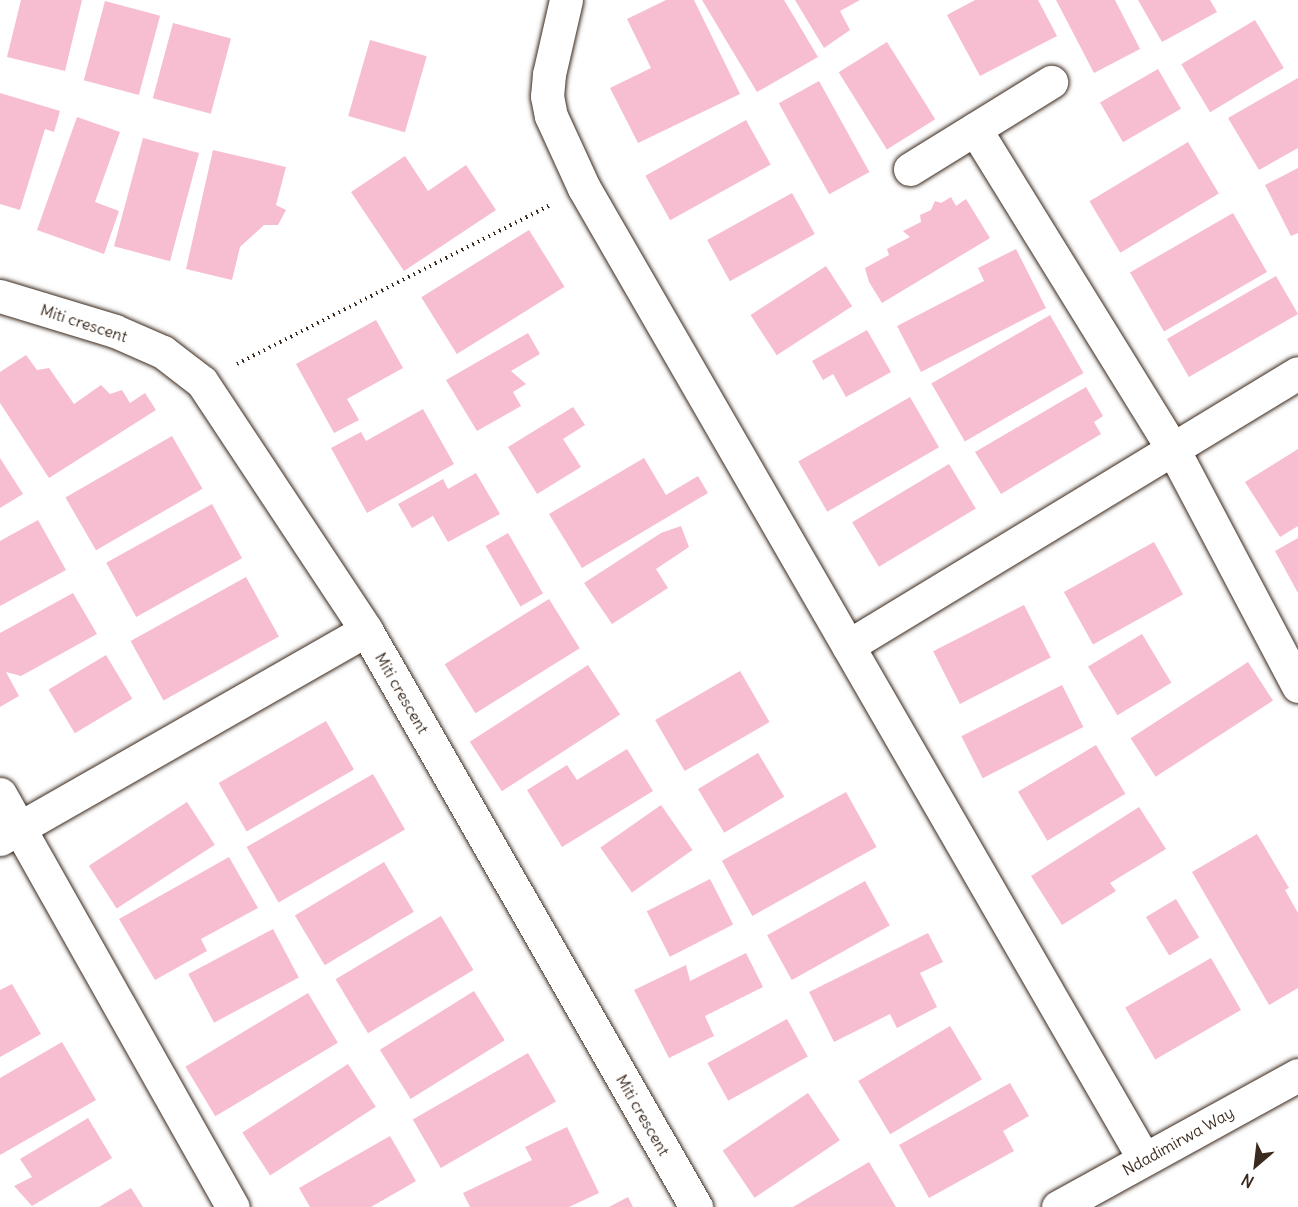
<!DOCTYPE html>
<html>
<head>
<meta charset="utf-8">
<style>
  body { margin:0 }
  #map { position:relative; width:1298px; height:1207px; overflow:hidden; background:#fff; font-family:Delius,sans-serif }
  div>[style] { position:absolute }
  .building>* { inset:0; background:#f7bdd1; transform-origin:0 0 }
  .path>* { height:4px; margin-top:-2px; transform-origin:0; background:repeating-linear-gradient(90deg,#3b2a1e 0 1.5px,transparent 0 6px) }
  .roads { filter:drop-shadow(0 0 2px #3b2a1e) drop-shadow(0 0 2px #3b2a1e) }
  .minor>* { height:33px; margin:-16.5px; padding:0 16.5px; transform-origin:16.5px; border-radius:16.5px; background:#fff }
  span { translate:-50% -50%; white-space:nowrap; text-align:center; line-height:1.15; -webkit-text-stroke:4.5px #fff; paint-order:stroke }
  .street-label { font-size:16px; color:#3b2a1e }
  .north { position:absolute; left:1226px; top:1135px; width:60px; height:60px; -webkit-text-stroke:4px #fff; paint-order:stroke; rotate:208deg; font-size:16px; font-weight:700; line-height:24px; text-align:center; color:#3b2a1e }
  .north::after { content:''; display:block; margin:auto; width:21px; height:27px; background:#3b2a1e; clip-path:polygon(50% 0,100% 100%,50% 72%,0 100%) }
</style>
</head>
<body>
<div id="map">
  <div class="building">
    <div style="clip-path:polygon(21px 0,82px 0,65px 71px,7px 57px)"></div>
    <div style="clip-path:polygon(666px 0,694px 0,740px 94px,638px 143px,610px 88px,651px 68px,627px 19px)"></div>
    <div style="clip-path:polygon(702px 0,784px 0,818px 57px,757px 92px)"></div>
    <div style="clip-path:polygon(795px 0,860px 0,840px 11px,850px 30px,824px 48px)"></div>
    <div style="clip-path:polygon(975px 0,1038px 0,1057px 36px,980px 76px,947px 15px)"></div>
    <div style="clip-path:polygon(1056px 0,1115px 0,1140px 49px,1094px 73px)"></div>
    <div style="clip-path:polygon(1138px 0,1210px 0,1217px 12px,1162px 42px)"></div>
    <div style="left:105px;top:1px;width:57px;height:82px;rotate:15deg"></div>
    <div style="left:1255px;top:20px;width:56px;height:86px;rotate:59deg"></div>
    <div style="left:173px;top:23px;width:60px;height:78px;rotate:15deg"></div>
    <div style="left:370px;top:40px;width:59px;height:79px;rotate:16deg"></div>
    <div style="left:887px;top:42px;width:91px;height:57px;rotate:58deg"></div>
    <div style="left:1158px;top:69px;width:46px;height:67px;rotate:60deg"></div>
    <div style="clip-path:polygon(1298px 78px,1298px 148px,1259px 170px,1228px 118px)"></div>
    <div style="left:819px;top:81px;width:104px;height:46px;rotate:61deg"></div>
    <div style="clip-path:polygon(0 93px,60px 111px,54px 132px,45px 129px,20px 210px,0 204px)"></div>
    <div style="clip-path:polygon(77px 117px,120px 132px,95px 202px,119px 211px,104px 254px,37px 230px)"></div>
    <div style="left:746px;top:120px;width:51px;height:115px;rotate:61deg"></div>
    <div style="left:143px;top:138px;width:58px;height:112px;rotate:15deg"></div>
    <div style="left:1188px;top:142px;width:60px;height:115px;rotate:59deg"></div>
    <div style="clip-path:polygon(213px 150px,286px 167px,276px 205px,286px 210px,278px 225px,264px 225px,240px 247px,232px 280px,186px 269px)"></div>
    <div style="clip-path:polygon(405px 156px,428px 191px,466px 165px,496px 210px,404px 271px,351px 192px)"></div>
    <div style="clip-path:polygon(1298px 168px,1298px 233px,1291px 236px,1265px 185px)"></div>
    <div style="left:792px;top:193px;width:47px;height:97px;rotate:61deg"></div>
    <div style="clip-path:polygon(951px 197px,956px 206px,966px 199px,990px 238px,882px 303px,869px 282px,865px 268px,889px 255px,887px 249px,910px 237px,903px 231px,921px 222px,920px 215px,931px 210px,935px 201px,941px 203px)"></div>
    <div style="left:1233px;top:213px;width:68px;height:119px;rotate:60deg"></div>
    <div style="left:529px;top:230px;width:67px;height:127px;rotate:58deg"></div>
    <div style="clip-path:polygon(1016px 249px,1046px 308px,921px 372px,897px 326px,984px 281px,978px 268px)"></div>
    <div style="left:826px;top:266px;width:48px;height:90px;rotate:57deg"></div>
    <div style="left:1276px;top:276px;width:44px;height:126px;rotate:60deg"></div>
    <div style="left:1050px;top:315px;width:67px;height:137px;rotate:60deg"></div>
    <div style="clip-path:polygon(376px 320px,403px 368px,347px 399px,359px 420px,334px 433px,296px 364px)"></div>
    <div style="clip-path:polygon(867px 330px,891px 372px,846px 397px,833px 374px,823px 380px,812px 361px)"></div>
    <div style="clip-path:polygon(528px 333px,540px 354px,511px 371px,526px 384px,513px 392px,521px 406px,477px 431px,446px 380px)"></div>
    <div style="clip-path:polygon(26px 355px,37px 370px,49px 368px,74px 404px,101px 385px,110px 394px,122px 390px,130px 403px,145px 393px,156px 410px,49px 478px,0 403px,0 372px)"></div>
    <div style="clip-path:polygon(1086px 387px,1103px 416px,1094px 422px,1101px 434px,1001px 494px,975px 452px)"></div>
    <div style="left:910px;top:397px;width:58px;height:129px;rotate:60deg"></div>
    <div style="clip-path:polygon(573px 407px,585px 425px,563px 439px,581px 467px,537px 494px,508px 447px)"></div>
    <div style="clip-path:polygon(423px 409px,454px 464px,367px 513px,331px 448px,361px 432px,366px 441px)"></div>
    <div style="left:172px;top:436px;width:61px;height:123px;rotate:60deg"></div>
    <div style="clip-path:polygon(1298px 449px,1298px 526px,1280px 537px,1245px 482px)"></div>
    <div style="clip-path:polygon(0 458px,23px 494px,0 508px)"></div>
    <div style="clip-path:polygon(644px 458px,666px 495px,698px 476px,708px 493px,582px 568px,549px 514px)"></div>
    <div style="left:949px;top:464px;width:52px;height:113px;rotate:59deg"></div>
    <div style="clip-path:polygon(476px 473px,500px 514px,448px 542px,433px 516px,412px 528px,398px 504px,443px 479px,448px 489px)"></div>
    <div style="left:212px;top:504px;width:62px;height:121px;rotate:61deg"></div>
    <div style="clip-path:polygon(38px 520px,66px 570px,0 606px,0 541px)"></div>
    <div style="clip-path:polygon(681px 526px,689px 547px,656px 569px,668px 588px,612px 624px,584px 583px,661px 533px)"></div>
    <div style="left:508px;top:533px;width:70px;height:26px;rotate:60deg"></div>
    <div style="clip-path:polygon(1298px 538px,1298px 593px,1275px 551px)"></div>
    <div style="left:1154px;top:542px;width:60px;height:103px;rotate:61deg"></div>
    <div style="left:246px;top:577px;width:68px;height:132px;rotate:61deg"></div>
    <div style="clip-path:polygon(73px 593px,97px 634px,21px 676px,6px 672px,19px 696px,0 707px,0 633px)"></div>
    <div style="left:549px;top:599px;width:58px;height:123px;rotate:58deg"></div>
    <div style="left:1024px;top:605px;width:59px;height:102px;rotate:63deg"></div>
    <div style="left:1142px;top:634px;width:57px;height:63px;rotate:59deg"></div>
    <div style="left:106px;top:655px;width:51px;height:67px;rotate:59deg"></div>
    <div style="left:1248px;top:662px;width:46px;height:140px;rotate:57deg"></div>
    <div style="left:588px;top:665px;width:59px;height:141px;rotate:57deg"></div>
    <div style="left:740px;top:671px;width:59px;height:98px;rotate:60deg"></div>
    <div style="left:1062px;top:685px;width:47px;height:113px;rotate:63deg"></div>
    <div style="left:326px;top:721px;width:56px;height:124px;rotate:60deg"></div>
    <div style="left:1096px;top:745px;width:57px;height:91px;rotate:59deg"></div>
    <div style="clip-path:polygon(627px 749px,653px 791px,562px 847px,527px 790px,567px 765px,577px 780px)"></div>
    <div style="left:758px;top:753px;width:51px;height:70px;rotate:59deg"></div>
    <div style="left:373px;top:774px;width:64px;height:146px;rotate:60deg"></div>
    <div style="left:846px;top:792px;width:63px;height:142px;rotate:61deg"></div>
    <div style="left:187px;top:802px;width:51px;height:117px;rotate:57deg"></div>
    <div style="left:661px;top:805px;width:55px;height:74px;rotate:55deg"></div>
    <div style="clip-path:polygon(1139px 807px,1166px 849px,1110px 883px,1116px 891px,1062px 925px,1031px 876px)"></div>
    <div style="clip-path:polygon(1257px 834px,1289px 888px,1285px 890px,1298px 913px,1298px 988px,1269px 1005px,1192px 872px)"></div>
    <div style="clip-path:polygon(229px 857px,258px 908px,201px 939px,207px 951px,155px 980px,119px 919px)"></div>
    <div style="left:384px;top:862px;width:58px;height:104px;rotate:59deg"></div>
    <div style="left:710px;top:879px;width:51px;height:71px;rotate:63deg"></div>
    <div style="left:865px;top:881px;width:51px;height:112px;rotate:61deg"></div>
    <div style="left:1176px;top:899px;width:45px;height:35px;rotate:59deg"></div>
    <div style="left:441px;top:916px;width:63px;height:123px;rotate:59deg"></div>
    <div style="left:273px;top:929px;width:55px;height:96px;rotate:62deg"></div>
    <div style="clip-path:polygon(928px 933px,943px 962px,920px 973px,937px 1007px,897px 1028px,890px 1014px,834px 1042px,809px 992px)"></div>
    <div style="clip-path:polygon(746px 953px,763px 987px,705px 1016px,714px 1036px,669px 1058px,634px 990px,686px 965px,690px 981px)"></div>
    <div style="left:1211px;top:958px;width:60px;height:99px;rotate:60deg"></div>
    <div style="clip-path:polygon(12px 984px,41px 1034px,0 1057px,0 990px)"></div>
    <div style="left:474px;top:991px;width:58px;height:111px;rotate:58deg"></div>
    <div style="left:308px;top:993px;width:58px;height:143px;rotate:59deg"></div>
    <div style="left:787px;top:1019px;width:43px;height:91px;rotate:61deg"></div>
    <div style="left:950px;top:1026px;width:62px;height:107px;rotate:59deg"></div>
    <div style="clip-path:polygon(62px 1042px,96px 1100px,0 1155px,0 1078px)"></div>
    <div style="left:528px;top:1053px;width:56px;height:133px;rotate:60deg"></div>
    <div style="left:348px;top:1064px;width:51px;height:126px;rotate:57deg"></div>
    <div style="clip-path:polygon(1010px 1083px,1029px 1116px,1003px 1131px,1014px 1151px,929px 1198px,899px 1145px)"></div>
    <div style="left:808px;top:1093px;width:57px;height:103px;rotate:56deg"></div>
    <div style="clip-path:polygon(88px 1118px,112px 1158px,32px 1206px,14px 1186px,32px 1177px,20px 1159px)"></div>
    <div style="clip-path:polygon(567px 1127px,599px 1193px,569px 1207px,470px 1207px,463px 1193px,532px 1160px,525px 1147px)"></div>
    <div style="clip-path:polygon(390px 1136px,416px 1181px,371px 1207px,310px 1207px,299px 1188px)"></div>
    <div style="clip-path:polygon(869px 1162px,896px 1207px,793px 1207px)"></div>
    <div style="clip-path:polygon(131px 1188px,143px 1207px,99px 1207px)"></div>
    <div style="clip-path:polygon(628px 1197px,633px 1207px,609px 1207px)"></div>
  </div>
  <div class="path">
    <div style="left:237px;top:364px;width:350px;rotate:-26.9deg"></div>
  </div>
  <div class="roads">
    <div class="minor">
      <div style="left:566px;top:0;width:76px;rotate:102.9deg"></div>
      <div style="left:549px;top:74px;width:22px;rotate:95deg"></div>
      <div style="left:547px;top:96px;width:20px;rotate:79deg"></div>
      <div style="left:551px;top:116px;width:79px;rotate:65.4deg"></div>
      <div style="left:584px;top:188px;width:1121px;rotate:60.03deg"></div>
      <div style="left:975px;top:129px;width:376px;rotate:58.3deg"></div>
      <div style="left:1173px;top:449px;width:268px;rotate:62.2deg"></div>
      <div style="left:910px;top:169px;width:166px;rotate:-31.7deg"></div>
      <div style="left:0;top:296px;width:120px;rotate:16.9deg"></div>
      <div style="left:115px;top:331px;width:52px;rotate:23.6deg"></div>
      <div style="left:163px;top:352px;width:49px;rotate:37.6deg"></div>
      <div style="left:202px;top:382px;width:297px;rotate:56.5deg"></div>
      <div style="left:366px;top:630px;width:665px;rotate:60.23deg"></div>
      <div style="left:848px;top:646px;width:526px;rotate:-31.24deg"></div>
      <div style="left:0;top:794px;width:474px;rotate:60.6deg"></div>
      <div style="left:0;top:839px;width:421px;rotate:-29.7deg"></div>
      <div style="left:1058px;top:1207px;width:274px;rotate:-28.8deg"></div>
    </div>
  </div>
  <div class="street-label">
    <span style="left:84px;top:323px;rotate:18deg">Miti crescent</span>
    <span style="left:402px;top:693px;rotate:60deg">Miti crescent</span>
    <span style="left:643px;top:1115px;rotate:60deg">Miti crescent</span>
    <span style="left:1178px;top:1141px;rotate:-29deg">Ndadimirwa Way</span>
  </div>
  <div class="north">N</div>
</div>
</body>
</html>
